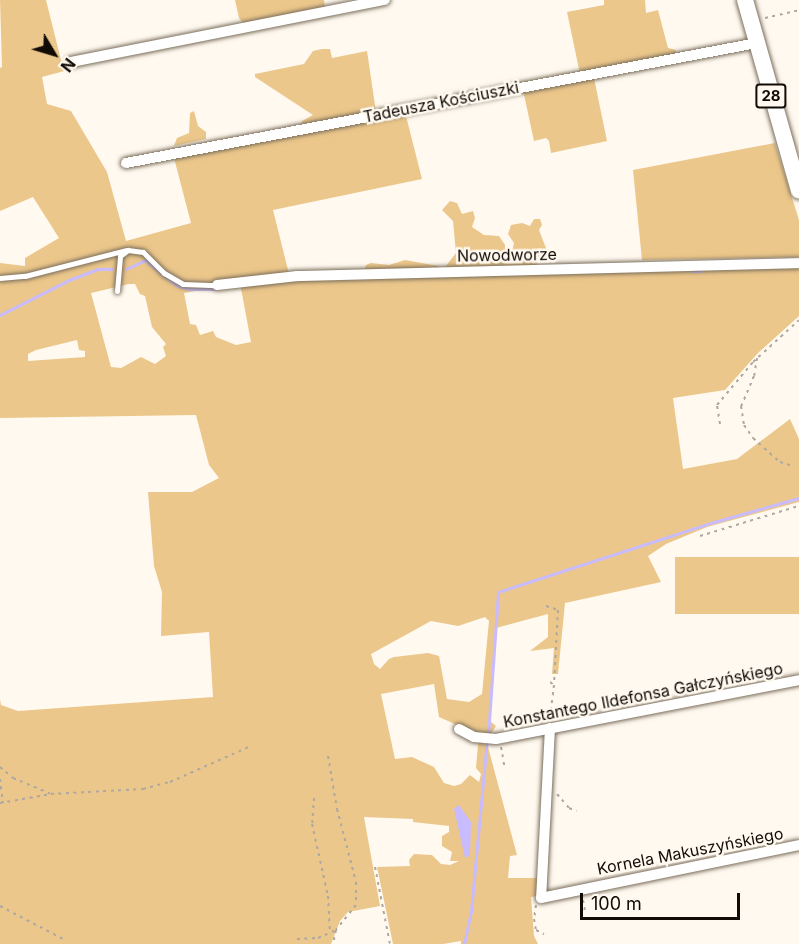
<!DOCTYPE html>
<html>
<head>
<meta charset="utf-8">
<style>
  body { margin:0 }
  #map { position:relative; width:799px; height:944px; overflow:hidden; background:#fff9f0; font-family:Inter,sans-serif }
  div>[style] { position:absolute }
  .green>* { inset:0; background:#ecc78b; transform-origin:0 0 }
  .water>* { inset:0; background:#c8bbfe }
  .stream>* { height:3px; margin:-1.5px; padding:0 1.5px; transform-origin:1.5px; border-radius:1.5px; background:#c8bbfe }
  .path>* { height:2px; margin-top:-1px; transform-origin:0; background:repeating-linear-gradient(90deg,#ada8a0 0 3px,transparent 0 7.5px) }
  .roads { filter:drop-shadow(0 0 2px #7b6e5b) drop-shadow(0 0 2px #7b6e5b) }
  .service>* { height:5px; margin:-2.5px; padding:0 2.5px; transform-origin:2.5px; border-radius:2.5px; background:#fff }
  .minor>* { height:10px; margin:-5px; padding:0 5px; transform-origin:5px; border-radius:5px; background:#fff }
  .primary>* { height:16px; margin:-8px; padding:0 8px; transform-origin:8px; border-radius:8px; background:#fff }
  span { translate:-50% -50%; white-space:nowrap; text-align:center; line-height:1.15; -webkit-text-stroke:5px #fff9f0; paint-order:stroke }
  .shield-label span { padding:2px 4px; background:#fff9f0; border:2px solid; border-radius:4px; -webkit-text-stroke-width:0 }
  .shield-label { font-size:15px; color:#100b05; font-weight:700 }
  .street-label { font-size:16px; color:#100b05 }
  .north { position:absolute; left:24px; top:24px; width:60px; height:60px; -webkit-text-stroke:4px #fff9f0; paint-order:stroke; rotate:128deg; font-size:16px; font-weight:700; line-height:24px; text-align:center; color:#100b05 }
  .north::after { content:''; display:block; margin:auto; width:21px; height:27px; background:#100b05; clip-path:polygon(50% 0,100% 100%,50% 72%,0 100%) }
  .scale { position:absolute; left:580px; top:893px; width:160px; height:27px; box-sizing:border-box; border:3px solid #100b05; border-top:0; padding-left:8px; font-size:18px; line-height:21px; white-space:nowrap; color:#100b05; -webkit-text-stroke:4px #fff9f0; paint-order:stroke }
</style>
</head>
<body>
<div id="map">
  <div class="green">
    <div style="clip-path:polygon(evenodd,0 0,46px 0,62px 64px,68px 70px,42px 77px,47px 104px,71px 111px,107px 172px,126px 241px,191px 223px,174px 158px,405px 112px,422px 179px,273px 210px,289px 274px,184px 293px,190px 324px,196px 325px,200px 335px,213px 331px,216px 337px,236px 345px,251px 342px,240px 283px,364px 271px,366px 265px,371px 263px,389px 265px,405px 260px,438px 266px,442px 271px,456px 253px,453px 221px,442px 210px,450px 201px,457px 203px,462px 214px,473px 211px,475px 218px,472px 227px,484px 235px,499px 236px,505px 245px,505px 252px,512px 252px,514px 243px,508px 234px,511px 225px,522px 223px,530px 226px,534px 219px,540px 219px,542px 225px,539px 230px,549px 256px,537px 257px,538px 267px,799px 265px,799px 316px,758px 353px,725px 390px,673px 398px,683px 469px,737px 459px,790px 419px,799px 439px,799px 502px,707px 527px,666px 544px,648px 556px,661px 582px,565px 603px,558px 674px,552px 674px,554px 648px,530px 651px,548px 637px,548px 614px,496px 628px,490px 721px,496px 726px,491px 734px,482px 736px,439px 717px,434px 684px,381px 694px,395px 759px,412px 757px,434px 767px,444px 783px,454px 786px,461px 784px,470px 775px,479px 782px,481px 774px,476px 768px,478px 744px,480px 741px,488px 747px,517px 855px,510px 856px,508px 878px,538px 878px,537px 896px,531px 897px,534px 936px,538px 944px,461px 944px,461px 941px,443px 944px,393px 944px,377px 867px,410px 866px,409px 860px,414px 854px,432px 855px,441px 864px,450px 865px,459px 861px,450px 861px,452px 852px,442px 846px,442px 836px,449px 832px,449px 826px,413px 822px,413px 819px,364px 817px,380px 906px,348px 912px,340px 921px,331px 944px,0 944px,0 699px,1px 705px,18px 711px,213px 697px,209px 632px,161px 636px,162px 592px,154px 566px,148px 492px,192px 492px,219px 478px,209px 465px,196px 415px,0 418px,0 263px,25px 266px,25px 258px,59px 238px,33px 197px,0 211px,0 68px,2px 67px,0 0,129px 284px,135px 284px,140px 294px,145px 296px,152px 327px,166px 344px,163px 347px,166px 356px,155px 364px,141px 357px,121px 368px,111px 367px,91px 293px,129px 284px,0 0,77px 340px,79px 350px,85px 351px,85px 357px,28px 361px,28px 354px,36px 350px,77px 340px,0 0,485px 617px,489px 621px,482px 694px,469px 702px,447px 699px,439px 656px,428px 653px,394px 657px,389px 659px,380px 669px,374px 664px,371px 654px,431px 621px,458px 626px,485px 617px)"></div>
    <div style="clip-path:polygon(235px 0,324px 0,325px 7px,244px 24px,239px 18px)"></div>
    <div style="clip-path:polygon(604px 0,645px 0,646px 13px,658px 10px,668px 48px,676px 50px,676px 54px,580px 74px,567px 12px,604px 5px)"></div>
    <div style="clip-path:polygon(322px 49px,330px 49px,332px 58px,367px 51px,376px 112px,301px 124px,302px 121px,313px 115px,255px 77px,255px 74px,304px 64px,313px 51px)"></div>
    <div style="clip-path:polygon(594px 78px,607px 141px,551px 153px,549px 141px,546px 138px,534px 141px,523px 90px)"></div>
    <div style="clip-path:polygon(194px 111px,198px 126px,206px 132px,206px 139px,174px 146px,177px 138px,189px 133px,190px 113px)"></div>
    <div style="clip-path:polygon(775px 143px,799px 220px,799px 257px,642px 260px,633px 170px)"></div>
    <div style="left:799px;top:557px;width:57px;height:124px;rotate:90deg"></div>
  </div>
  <div class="water">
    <div style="clip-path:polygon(459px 805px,471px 822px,470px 856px,465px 858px,454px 809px)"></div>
  </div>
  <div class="stream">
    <div style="left:126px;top:269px;width:21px;rotate:-25deg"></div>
    <div style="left:145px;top:260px;width:40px;rotate:39deg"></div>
    <div style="left:176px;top:285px;width:14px;rotate:17deg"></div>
    <div style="left:189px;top:289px;width:26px"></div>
    <div style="left:692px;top:271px;width:9px"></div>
    <div style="left:0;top:315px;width:77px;rotate:-26.9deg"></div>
    <div style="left:69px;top:280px;width:30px;rotate:-21deg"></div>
    <div style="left:97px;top:269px;width:15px"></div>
    <div style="left:488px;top:736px;width:144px;rotate:-86deg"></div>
    <div style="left:498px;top:592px;width:227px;rotate:-18deg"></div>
    <div style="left:714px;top:522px;width:88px;rotate:-15.8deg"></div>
    <div style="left:464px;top:944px;width:34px;rotate:-78deg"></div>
    <div style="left:471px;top:911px;width:172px;rotate:-84.7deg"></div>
  </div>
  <div class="path">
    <div style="left:765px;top:18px;width:35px;rotate:-13deg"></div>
    <div style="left:757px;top:358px;width:18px;rotate:99deg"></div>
    <div style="left:754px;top:376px;width:33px;rotate:113deg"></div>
    <div style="left:741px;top:406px;width:19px;rotate:81deg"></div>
    <div style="left:744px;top:425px;width:16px;rotate:55deg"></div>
    <div style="left:753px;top:438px;width:36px;rotate:42deg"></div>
    <div style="left:780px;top:462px;width:14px;rotate:17deg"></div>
    <div style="left:720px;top:424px;width:19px;rotate:-99deg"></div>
    <div style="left:717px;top:405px;width:56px;rotate:-50.1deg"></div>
    <div style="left:753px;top:362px;width:62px;rotate:-42.4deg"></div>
    <div style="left:700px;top:536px;width:103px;rotate:-16.9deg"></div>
    <div style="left:546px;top:606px;width:13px;rotate:18deg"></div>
    <div style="left:558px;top:610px;width:75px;rotate:93.1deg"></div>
    <div style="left:550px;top:682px;width:5px;rotate:37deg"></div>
    <div style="left:554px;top:685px;width:34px;rotate:97deg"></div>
    <div style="left:501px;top:747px;width:22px;rotate:80deg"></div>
    <div style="left:328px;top:756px;width:54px;rotate:80.4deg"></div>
    <div style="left:337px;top:809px;width:75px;rotate:75.4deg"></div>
    <div style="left:356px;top:882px;width:23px;rotate:90deg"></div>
    <div style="left:356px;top:905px;width:32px;rotate:129deg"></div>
    <div style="left:336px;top:930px;width:14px;rotate:102deg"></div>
    <div style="left:0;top:767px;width:17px;rotate:40deg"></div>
    <div style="left:13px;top:778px;width:41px;rotate:22.8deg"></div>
    <div style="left:0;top:779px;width:24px;rotate:83deg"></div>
    <div style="left:557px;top:794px;width:18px;rotate:49deg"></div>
    <div style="left:569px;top:808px;width:8px;rotate:23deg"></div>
    <div style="left:314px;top:798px;width:26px;rotate:94deg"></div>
    <div style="left:312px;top:824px;width:74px;rotate:77.5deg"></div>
    <div style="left:328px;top:896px;width:37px;rotate:87deg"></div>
    <div style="left:0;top:803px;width:52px;rotate:-10deg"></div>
    <div style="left:51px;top:794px;width:92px;rotate:-3.1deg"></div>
    <div style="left:143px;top:789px;width:28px;rotate:-15deg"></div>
    <div style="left:170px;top:782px;width:89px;rotate:-24deg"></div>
    <div style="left:732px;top:840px;width:9px;rotate:63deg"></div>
    <div style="left:375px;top:867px;width:78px;rotate:79deg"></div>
    <div style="left:583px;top:900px;width:11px;rotate:80deg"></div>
    <div style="left:536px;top:905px;width:14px;rotate:98deg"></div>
    <div style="left:534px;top:919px;width:11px;rotate:80deg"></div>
    <div style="left:536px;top:930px;width:9px;rotate:27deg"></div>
    <div style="left:0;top:906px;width:73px;rotate:27.6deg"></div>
    <div style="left:297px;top:939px;width:21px;rotate:-3deg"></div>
    <div style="left:318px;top:938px;width:20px;rotate:-24deg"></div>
  </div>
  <div class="roads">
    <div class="service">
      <div style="left:0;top:278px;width:25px;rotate:-5deg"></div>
      <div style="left:25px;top:276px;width:104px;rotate:-14.4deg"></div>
      <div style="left:117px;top:291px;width:35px;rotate:-85deg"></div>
      <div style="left:120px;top:256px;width:10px;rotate:-37deg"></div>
      <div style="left:128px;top:250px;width:15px;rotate:8deg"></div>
      <div style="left:143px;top:252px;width:30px;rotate:45deg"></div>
      <div style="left:164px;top:273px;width:22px;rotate:30deg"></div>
      <div style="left:183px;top:284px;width:34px;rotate:2deg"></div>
    </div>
    <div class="minor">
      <div style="left:71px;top:62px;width:320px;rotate:-11.2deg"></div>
      <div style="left:126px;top:163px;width:642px;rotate:-10.77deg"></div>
      <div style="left:217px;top:285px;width:81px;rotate:-6.4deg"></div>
      <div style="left:297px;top:276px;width:502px;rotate:-1.48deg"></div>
      <div style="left:550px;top:728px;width:170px;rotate:93deg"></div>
      <div style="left:541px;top:898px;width:263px;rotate:-11.6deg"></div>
      <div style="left:459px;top:729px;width:17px;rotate:28deg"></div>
      <div style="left:474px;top:737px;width:22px;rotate:5deg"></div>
      <div style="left:496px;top:739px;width:309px;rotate:-11deg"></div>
    </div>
    <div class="primary">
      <div style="left:745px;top:0;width:198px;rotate:74.2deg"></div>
    </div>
  </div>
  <div class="shield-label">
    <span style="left:771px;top:96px">28</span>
  </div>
  <div class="street-label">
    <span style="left:441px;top:102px;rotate:-11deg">Tadeusza Kościuszki</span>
    <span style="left:507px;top:255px;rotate:-1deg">Nowodworze</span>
    <span style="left:643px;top:695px;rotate:-11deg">Konstantego Ildefonsa Gałczyńskiego</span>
    <span style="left:690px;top:851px;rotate:-11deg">Kornela Makuszyńskiego</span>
  </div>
  <div class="north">N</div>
  <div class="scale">100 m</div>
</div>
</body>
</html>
